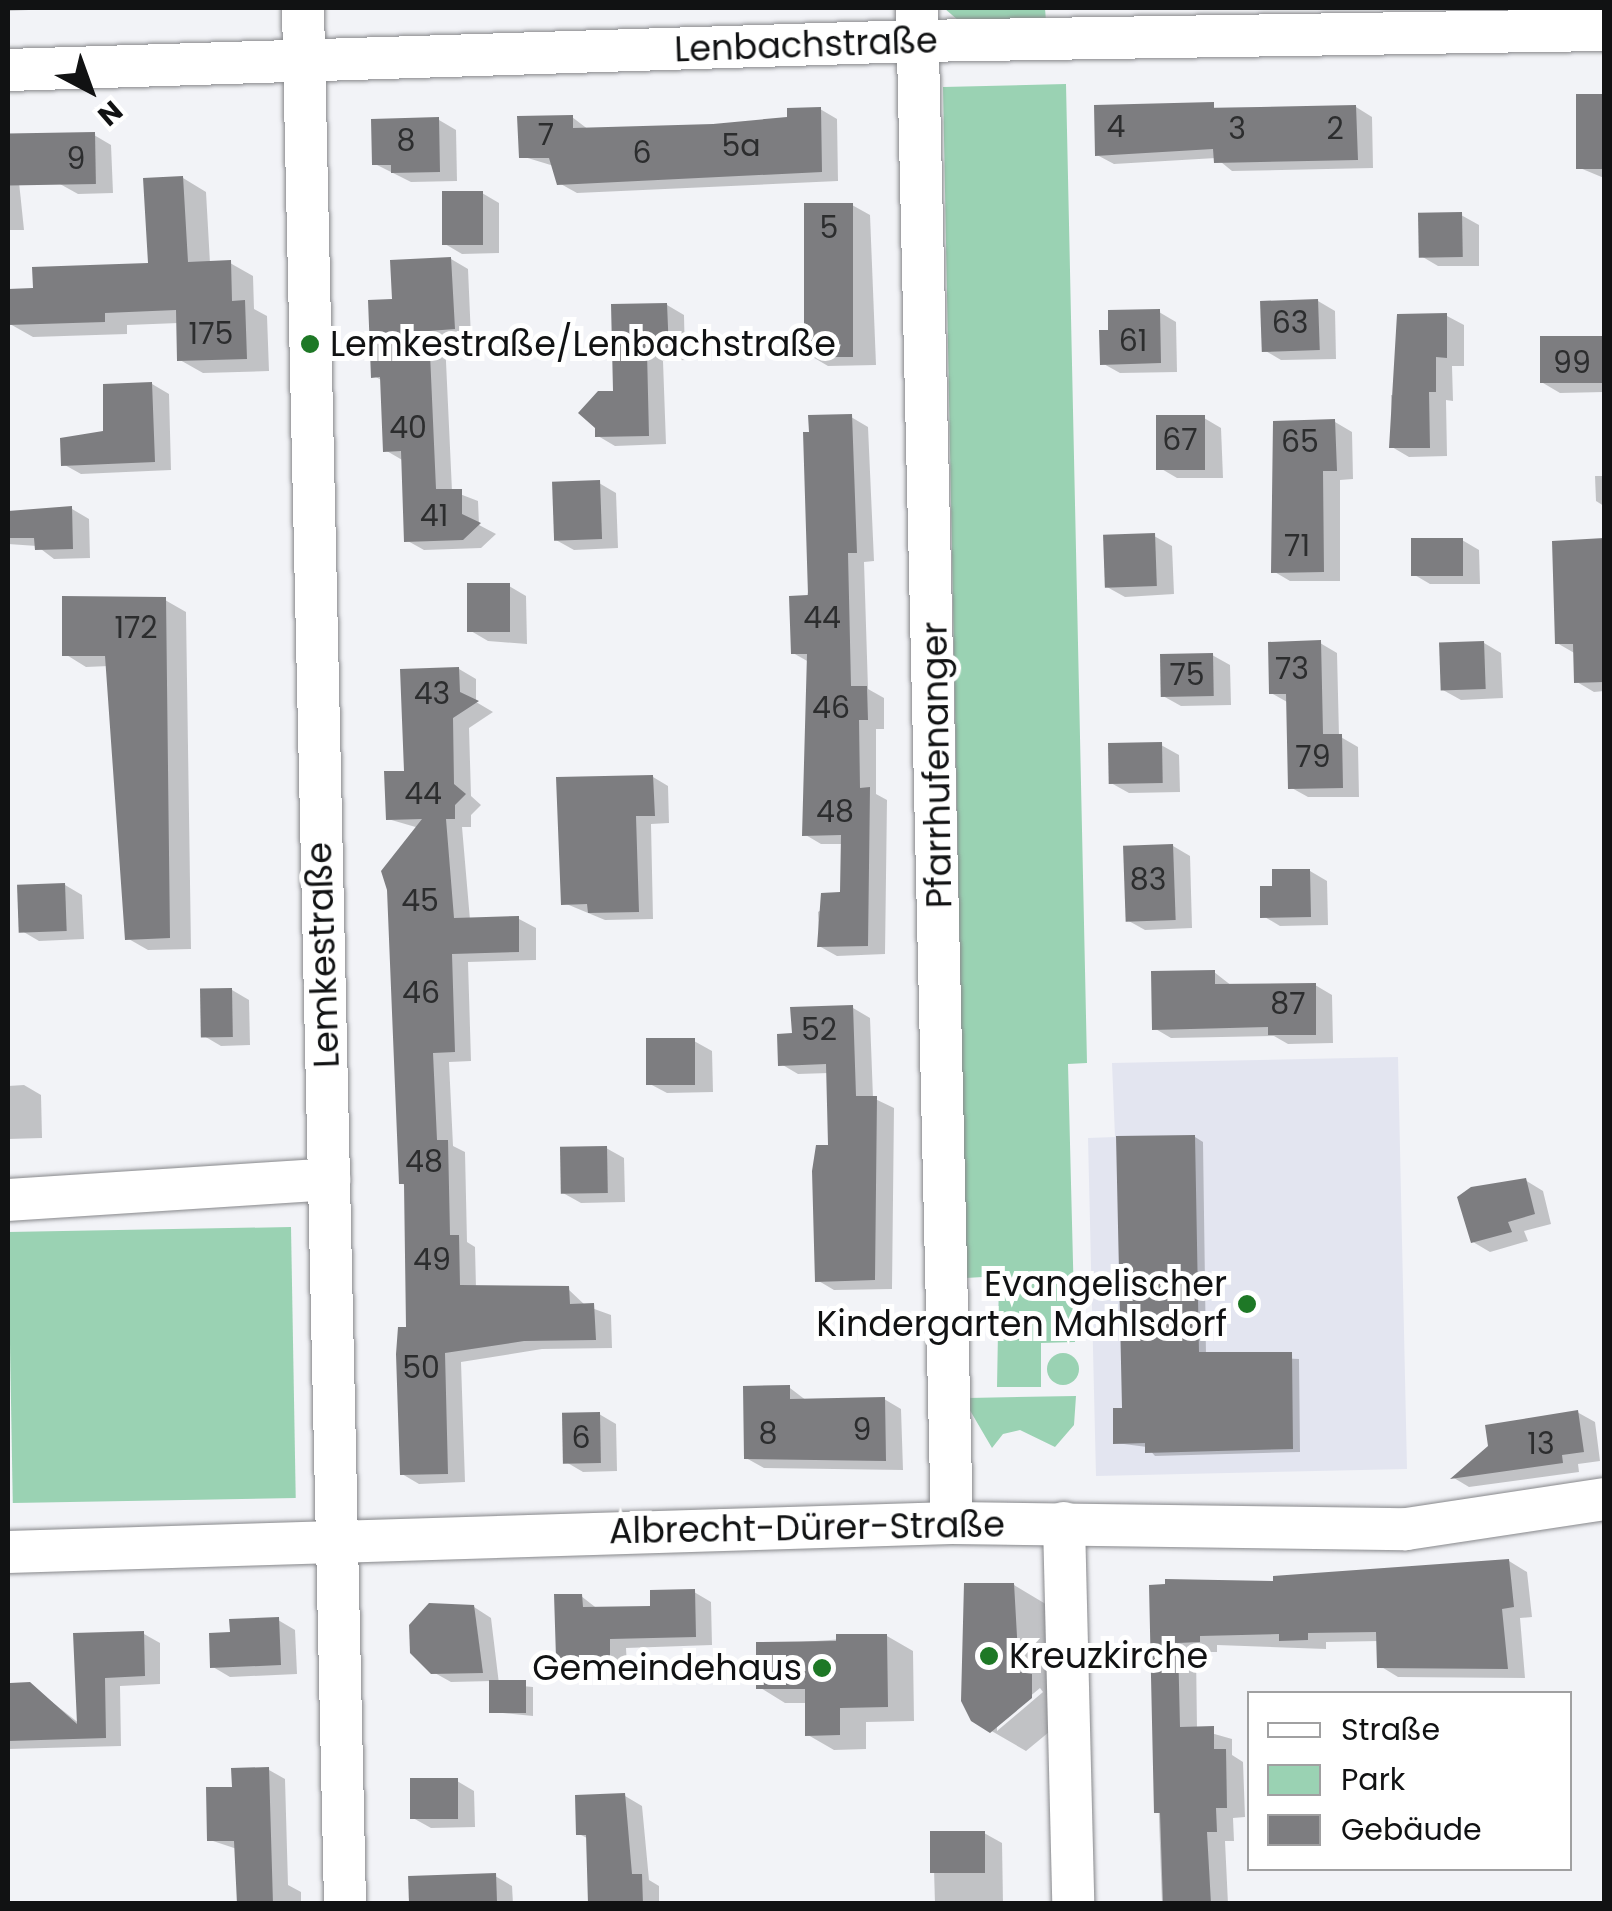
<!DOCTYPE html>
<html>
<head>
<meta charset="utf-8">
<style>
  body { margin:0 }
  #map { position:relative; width:1612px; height:1911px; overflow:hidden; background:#f2f3f7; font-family:Poppins,sans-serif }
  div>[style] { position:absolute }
  .built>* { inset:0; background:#e3e5f0 }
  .green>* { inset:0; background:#9ad2b3; transform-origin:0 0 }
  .round { border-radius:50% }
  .shadow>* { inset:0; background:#0003 }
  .building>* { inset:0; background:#7d7d80; transform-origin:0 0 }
  .roads { filter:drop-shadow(0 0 2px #87888b) drop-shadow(0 0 2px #87888b) }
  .minor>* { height:42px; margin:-21px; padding:0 21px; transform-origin:21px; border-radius:21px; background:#fff }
  .dots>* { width:28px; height:28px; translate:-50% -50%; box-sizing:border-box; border:5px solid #fff; border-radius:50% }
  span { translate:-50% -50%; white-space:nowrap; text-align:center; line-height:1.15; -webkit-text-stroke:10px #fff; paint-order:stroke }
  .number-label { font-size:30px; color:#2c2d2e }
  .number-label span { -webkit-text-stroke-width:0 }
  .street-label { font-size:35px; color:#111213 }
  .poi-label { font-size:35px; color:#111213 }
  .left { translate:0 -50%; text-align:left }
  .right { translate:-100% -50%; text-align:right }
  .frame { position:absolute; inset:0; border:10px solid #111213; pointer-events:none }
  .legend { position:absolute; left:1247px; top:1691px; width:325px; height:180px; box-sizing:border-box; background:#fff; border:2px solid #a0a0a1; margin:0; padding:12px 18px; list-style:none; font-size:30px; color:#111213 }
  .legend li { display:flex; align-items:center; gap:20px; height:50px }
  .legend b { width:50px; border:2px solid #a0a0a1 }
  .north { position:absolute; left:40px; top:40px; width:100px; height:100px; -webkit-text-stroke:8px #fff; paint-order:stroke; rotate:139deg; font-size:28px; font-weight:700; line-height:40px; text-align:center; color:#111213 }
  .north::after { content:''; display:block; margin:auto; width:35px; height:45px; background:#111213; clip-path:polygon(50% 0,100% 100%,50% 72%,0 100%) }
</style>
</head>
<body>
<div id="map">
  <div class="built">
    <div style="clip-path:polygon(1398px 1057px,1407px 1469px,1096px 1476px,1088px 1138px,1115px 1137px,1112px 1063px)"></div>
  </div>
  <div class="green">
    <div style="clip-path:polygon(944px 8px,1045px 8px,1046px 22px,959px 21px)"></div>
    <div style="clip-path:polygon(1066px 84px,1087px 1063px,1068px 1064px,1075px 1342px,1041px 1343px,1041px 1387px,997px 1387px,999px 1276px,966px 1278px,943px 87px)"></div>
    <div style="left:291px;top:1227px;width:271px;height:283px;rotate:89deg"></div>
    <div class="round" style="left:1047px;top:1353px;width:32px;height:32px"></div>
    <div style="clip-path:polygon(1076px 1396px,1074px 1425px,1055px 1447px,1020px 1430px,1003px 1434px,992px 1448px,968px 1407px,968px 1398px)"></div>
  </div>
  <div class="shadow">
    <div style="clip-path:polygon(8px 8px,28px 8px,29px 10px,8px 11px)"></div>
    <div style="clip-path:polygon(1579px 97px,1604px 97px,1604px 178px,1580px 168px)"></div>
    <div style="clip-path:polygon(1356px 107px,1372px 117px,1373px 168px,1232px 171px,1216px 158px,1114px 164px,1097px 155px,1097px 108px)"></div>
    <div style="clip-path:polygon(820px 109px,837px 119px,838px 181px,577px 193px,559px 183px,554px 166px,521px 156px,572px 117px,589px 130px,713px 126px,789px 120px)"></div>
    <div style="clip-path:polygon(439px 120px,456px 130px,457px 181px,411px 182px,375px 164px)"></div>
    <div style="clip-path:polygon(94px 135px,111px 145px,113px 193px,78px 194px,60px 184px)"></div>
    <div style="clip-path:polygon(8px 157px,17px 163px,24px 230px,8px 230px)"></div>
    <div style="clip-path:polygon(183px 178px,206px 192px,210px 263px,230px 263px,253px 276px,254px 309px,267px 316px,269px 371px,203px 373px,180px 360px,179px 323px,127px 325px,127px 334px,33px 337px,10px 324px,36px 290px,151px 265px)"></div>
    <div style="clip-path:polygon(482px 193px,499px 203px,499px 253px,462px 254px,445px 244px)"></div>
    <div style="clip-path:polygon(852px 205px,870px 215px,876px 365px,828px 366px,811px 356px)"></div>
    <div style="clip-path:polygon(1461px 215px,1479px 225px,1479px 266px,1438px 266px,1421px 256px)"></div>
    <div style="clip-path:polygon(451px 259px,468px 269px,471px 338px,445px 340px,452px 491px,478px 501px,479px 525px,496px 534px,481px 548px,424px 550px,406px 540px,404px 461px,385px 450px,383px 381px,374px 376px)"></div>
    <div style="clip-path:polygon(1318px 301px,1335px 311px,1336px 359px,1281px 360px,1264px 350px)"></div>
    <div style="clip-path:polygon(667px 305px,684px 315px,685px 360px,663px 361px,666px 444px,615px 446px,598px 436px)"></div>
    <div style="clip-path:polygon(1159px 312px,1176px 322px,1177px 372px,1120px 373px,1102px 363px)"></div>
    <div style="clip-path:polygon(1447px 316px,1464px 325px,1464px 366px,1452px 366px,1453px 401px,1446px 400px,1447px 456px,1409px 457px,1392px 447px,1391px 395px,1399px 396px)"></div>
    <div style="clip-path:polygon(1604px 341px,1604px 392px,1560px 393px,1543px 383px,1542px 345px)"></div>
    <div style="clip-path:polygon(152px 384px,169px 394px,171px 470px,81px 474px,63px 464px,105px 433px)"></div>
    <div style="clip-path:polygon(851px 417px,868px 427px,874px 561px,864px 562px,868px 689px,884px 698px,884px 729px,876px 729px,876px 794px,887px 800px,885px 954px,837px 956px,819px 946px,818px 912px,842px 895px,843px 844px,821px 844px,804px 834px,809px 662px,793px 653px)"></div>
    <div style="clip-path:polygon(1204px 418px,1221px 428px,1223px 478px,1177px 478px,1160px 468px)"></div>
    <div style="clip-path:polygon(1335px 422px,1352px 432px,1353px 479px,1340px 480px,1340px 581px,1290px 581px,1273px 571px)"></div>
    <div style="clip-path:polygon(1595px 476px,1604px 476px,1604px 506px,1596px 501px)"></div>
    <div style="clip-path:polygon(599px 483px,616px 493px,618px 548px,574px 550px,556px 540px)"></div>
    <div style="clip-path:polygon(72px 509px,89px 519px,90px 558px,54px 559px,37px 546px,8px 544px,8px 512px)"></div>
    <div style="clip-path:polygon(1154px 536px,1172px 546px,1174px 594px,1125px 597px,1107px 587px)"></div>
    <div style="clip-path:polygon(1462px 540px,1479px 550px,1480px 584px,1430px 584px,1413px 574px)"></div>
    <div style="clip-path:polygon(1604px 541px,1604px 691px,1594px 692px,1577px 682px,1576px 654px,1557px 643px,1555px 543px)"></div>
    <div style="clip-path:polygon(509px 586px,526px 596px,527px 644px,488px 641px,471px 631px)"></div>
    <div style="clip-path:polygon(165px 600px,186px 612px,191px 949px,148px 950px,127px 938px,109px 666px,86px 667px,65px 654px)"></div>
    <div style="clip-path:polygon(1320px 643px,1337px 653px,1339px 736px,1358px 747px,1359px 797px,1308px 797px,1290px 787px,1289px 703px,1271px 693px)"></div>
    <div style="clip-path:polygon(1484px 643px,1501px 653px,1503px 698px,1461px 700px,1443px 690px)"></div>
    <div style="clip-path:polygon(1212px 655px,1230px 665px,1231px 705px,1181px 706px,1163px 696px)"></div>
    <div style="clip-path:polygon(459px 669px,476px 679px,476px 702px,493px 712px,469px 728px,471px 796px,481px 805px,471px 815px,471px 827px,462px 827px,470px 920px,519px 919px,536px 928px,536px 960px,468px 962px,471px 1061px,449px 1062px,453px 1146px,465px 1152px,467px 1242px,475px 1247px,476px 1288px,568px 1289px,586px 1306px,611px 1315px,612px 1348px,542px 1349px,461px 1362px,465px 1482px,419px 1484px,402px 1474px,409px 1329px,407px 1186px,401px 1183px,419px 828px,388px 819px)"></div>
    <div style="clip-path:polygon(1161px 745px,1179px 755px,1180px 792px,1129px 793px,1111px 783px)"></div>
    <div style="clip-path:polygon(653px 777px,668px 786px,669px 823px,651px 824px,653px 919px,605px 920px,564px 903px)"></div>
    <div style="clip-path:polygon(1173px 846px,1190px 856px,1192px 928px,1145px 930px,1127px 920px)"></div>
    <div style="clip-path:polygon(1310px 871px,1327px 881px,1328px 925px,1280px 926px,1263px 916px,1275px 888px)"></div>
    <div style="clip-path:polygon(65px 885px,82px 895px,84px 939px,39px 941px,22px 931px)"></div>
    <div style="clip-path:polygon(1214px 972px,1232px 986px,1315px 985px,1332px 995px,1333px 1043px,1288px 1044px,1274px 1036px,1171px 1038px,1154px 1028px)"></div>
    <div style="clip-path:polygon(232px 990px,249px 1000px,250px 1045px,221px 1046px,204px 1036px)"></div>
    <div style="clip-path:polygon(853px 1008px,870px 1018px,873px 1098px,894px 1108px,892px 1289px,834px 1290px,817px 1280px,830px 1148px,829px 1073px,798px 1074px,781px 1064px,794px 1036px)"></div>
    <div style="clip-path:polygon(694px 1041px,712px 1051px,713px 1092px,667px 1093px,650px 1084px)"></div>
    <div style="clip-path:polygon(24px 1085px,41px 1095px,42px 1138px,8px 1139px,8px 1086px)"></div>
    <div style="clip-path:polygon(1195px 1137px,1203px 1142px,1206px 1355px,1299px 1359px,1300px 1452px,1155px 1456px,1147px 1447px,1116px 1443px)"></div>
    <div style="clip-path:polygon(606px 1148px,624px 1158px,625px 1202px,581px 1203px,563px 1193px)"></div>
    <div style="clip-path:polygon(1525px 1180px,1543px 1191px,1551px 1224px,1524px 1231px,1528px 1241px,1490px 1252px,1473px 1242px)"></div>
    <div style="clip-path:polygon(790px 1388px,807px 1401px,884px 1399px,901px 1409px,903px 1470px,764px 1468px,746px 1458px)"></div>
    <div style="clip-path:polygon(1577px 1412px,1595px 1422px,1600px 1461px,1578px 1464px,1579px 1472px,1469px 1487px,1454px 1478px)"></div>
    <div style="clip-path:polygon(599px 1414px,616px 1424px,617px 1471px,583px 1472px,566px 1462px)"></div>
    <div style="clip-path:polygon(1509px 1561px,1527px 1572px,1532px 1617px,1520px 1618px,1525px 1678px,1398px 1677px,1380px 1666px,1379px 1641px,1326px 1642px,1326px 1649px,1217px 1645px,1217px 1652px,1196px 1652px,1197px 1729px,1232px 1739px,1232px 1755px,1243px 1762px,1245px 1817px,1233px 1818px,1234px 1841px,1225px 1841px,1228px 1904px,1162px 1904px,1151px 1587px,1276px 1584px)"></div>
    <div style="clip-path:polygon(evenodd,1014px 1585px,1049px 1606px,1066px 1718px,1026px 1751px,976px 1722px,1014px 1585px,1040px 1688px,1043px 1692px,997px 1731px,997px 1724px,1040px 1688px)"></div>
    <div style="clip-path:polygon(694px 1592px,711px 1602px,712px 1645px,626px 1648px,627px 1666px,576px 1667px,559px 1657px,581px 1596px,599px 1610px,653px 1608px)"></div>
    <div style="clip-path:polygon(474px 1607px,491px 1618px,499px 1684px,533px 1687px,533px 1716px,493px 1712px,492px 1681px,451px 1682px,433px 1672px)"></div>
    <div style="clip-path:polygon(278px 1620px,295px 1630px,297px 1674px,230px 1677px,213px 1667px,232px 1634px)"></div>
    <div style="clip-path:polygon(144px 1634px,160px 1643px,160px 1684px,120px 1686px,121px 1746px,8px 1749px,8px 1692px,29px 1684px,80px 1724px,76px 1636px)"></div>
    <div style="clip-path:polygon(887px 1636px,913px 1651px,914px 1721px,866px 1722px,866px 1749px,834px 1750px,808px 1735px,807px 1703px,785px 1703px,759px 1687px,758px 1645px)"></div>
    <div style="clip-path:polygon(269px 1770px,285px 1779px,288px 1885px,301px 1892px,301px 1904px,237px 1904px,237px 1849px,210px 1840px,234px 1789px)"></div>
    <div style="clip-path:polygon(457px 1781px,474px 1791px,475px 1827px,431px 1828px,413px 1818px)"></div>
    <div style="clip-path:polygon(625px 1796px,642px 1806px,649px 1880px,659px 1886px,659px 1904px,591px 1904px,589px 1839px,579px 1834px)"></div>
    <div style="clip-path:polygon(984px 1833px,1002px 1843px,1003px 1904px,935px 1904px,933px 1834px)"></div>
    <div style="clip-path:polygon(495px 1876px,512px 1886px,513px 1904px,412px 1904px)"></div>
  </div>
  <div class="building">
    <div style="left:1576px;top:94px;width:28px;height:75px"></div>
    <div style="clip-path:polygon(1214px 102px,1214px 108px,1356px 105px,1358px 160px,1214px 163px,1213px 149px,1095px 156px,1094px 105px)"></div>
    <div style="clip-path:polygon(821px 107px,822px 172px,557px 185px,549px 158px,519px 158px,517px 116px,573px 115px,573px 128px,713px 124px,787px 117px,787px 108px)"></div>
    <div style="clip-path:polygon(439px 117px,440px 172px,391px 173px,391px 165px,372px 165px,371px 119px)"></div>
    <div style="left:95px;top:132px;width:52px;height:87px;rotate:89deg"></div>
    <div style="clip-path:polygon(183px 176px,188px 262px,231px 260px,232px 301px,245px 300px,247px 359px,177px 361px,176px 310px,105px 313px,105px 322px,8px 325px,8px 289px,33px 288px,32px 267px,148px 263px,143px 178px)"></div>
    <div style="left:483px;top:191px;width:54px;height:41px;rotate:90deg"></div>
    <div style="left:804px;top:203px;width:49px;height:154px"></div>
    <div style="left:1462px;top:212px;width:45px;height:44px;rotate:89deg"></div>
    <div style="clip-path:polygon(451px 257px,455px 329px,429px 331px,436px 489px,462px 489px,462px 514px,481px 523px,463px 540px,404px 542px,401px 451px,383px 452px,380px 377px,371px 378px,368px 300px,392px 299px,390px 260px)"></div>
    <div style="left:1318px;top:299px;width:51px;height:58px;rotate:88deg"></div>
    <div style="clip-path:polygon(667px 303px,669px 352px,647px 352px,649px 436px,595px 437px,595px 428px,578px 413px,598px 391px,613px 391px,611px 304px)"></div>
    <div style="clip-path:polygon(1160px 309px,1161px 363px,1100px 365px,1099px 330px,1108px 330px,1108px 310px)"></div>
    <div style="clip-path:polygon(1447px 313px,1447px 358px,1436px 357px,1436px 392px,1429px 392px,1430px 448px,1389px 448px,1397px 314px)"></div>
    <div style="left:1604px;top:336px;width:47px;height:64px;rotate:90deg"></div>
    <div style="clip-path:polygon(152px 382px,155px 462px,61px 466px,60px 438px,103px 431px,103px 384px)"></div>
    <div style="clip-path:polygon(852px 414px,857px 553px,848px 553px,851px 686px,867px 686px,868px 720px,859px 720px,860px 788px,870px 787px,868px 946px,817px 947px,821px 893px,840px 892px,841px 835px,802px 836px,807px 654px,791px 654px,789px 596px,808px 595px,803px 432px,809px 432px,808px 415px)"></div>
    <div style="left:1156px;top:415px;width:49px;height:55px"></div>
    <div style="clip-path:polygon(1335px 419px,1337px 471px,1323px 471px,1324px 572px,1271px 573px,1273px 421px)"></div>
    <div style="left:600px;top:480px;width:59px;height:48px;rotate:88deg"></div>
    <div style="clip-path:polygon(72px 506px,73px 549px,35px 550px,34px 538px,8px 538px,8px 511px)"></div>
    <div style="left:1155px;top:533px;width:53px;height:52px;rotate:88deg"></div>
    <div style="left:1411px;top:538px;width:52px;height:38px"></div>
    <div style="clip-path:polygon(1604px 538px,1604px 682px,1574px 683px,1573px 644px,1555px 644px,1552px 541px)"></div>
    <div style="left:467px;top:583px;width:43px;height:49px"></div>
    <div style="clip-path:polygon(62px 596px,166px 597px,170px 938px,125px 940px,105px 656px,62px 656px)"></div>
    <div style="clip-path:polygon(1321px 640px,1323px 734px,1342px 734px,1343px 788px,1288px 789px,1286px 694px,1269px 694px,1268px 642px)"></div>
    <div style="left:1484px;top:641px;width:48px;height:45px;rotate:88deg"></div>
    <div style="left:1213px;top:653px;width:43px;height:53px;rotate:89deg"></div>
    <div style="clip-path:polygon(459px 667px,460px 692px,479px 701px,453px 718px,454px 784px,466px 794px,455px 805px,455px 819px,446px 819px,454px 918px,519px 916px,519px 952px,452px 954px,455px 1052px,433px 1053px,437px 1140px,448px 1140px,450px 1235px,459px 1235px,460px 1285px,569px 1286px,570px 1304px,594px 1303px,596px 1340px,524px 1341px,445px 1353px,448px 1474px,400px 1475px,396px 1354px,398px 1327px,406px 1327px,404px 1184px,399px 1184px,387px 890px,381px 871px,422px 819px,386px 820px,384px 771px,404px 771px,400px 669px)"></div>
    <div style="left:1162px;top:742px;width:41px;height:54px;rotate:89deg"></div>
    <div style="clip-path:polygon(653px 775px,655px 816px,636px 816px,639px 912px,588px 913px,587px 904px,561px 905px,556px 777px)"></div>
    <div style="left:1173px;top:844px;width:76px;height:50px;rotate:88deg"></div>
    <div style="clip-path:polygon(1272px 869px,1310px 869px,1311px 917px,1260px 918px,1260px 886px,1272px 886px)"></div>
    <div style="left:65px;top:883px;width:48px;height:48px;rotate:88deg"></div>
    <div style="clip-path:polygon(1215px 970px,1215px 984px,1316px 983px,1316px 1035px,1268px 1035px,1268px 1027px,1152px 1030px,1151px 971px)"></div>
    <div style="left:232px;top:988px;width:49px;height:32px;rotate:89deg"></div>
    <div style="clip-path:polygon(853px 1005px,856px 1096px,877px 1096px,875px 1280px,815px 1282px,812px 1171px,816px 1145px,828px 1145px,826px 1064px,778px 1066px,777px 1034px,792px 1033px,790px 1007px)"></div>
    <div style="left:646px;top:1038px;width:49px;height:47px"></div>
    <div style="clip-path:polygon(1195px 1135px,1199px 1352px,1292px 1352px,1293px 1449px,1145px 1453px,1145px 1443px,1113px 1444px,1113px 1408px,1122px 1408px,1116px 1136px)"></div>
    <div style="left:607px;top:1146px;width:47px;height:47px;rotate:89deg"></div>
    <div style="clip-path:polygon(1526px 1178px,1535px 1214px,1508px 1222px,1512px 1232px,1471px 1243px,1457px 1197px,1471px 1187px)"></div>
    <div style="clip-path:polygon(790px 1385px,790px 1399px,885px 1397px,886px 1461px,744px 1459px,743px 1386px)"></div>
    <div style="clip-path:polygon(1578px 1410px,1584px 1452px,1562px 1455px,1563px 1463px,1450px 1479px,1488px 1446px,1485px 1425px)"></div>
    <div style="left:600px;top:1412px;width:51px;height:38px;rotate:89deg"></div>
    <div style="clip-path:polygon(1509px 1559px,1514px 1607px,1502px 1609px,1508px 1669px,1377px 1668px,1376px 1632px,1308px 1633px,1308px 1640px,1279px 1641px,1279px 1634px,1200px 1636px,1200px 1642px,1178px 1643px,1180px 1727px,1214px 1726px,1214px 1749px,1226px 1749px,1227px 1808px,1216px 1808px,1217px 1832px,1207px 1832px,1211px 1904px,1163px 1904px,1160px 1813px,1154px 1813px,1149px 1585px,1165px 1584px,1165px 1579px,1273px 1581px,1273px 1576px)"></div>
    <div style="clip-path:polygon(964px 1583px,1014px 1583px,1019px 1672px,1032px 1674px,1032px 1698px,990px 1733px,971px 1721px,961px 1701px)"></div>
    <div style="clip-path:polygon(695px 1589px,696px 1637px,610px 1639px,610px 1657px,556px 1658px,554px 1594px,582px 1594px,583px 1607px,650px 1606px,650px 1590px)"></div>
    <div style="clip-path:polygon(429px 1603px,474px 1605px,483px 1673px,431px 1674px,410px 1653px,409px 1625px)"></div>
    <div style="clip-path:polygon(279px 1617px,281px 1665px,210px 1668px,209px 1633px,230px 1632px,229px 1619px)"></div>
    <div style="clip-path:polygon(144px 1631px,145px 1676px,105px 1678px,106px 1738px,8px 1741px,10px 1683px,30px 1682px,77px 1724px,73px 1633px)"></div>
    <div style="clip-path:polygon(836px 1634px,887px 1634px,888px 1707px,840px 1708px,840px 1735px,805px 1736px,805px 1689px,756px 1689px,756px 1642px,836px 1641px)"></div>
    <div style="left:526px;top:1680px;width:33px;height:37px;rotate:90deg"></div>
    <div style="clip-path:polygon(269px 1767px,273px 1904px,237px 1904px,234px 1841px,207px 1841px,206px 1787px,232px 1787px,231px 1768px)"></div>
    <div style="left:458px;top:1778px;width:41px;height:48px;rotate:90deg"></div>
    <div style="clip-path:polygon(625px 1793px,632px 1874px,642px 1874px,643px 1904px,588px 1904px,586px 1835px,576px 1835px,575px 1795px)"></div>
    <div style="left:930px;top:1831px;width:55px;height:42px"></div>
    <div style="left:496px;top:1873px;width:31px;height:88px;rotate:88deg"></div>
  </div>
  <div class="roads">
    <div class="minor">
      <div style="left:303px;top:8px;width:1896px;rotate:88.73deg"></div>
      <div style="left:917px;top:8px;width:1515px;rotate:88.68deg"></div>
      <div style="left:8px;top:70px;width:909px;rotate:-1.83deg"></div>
      <div style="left:917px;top:41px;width:687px;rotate:-0.92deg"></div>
      <div style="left:8px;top:1200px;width:322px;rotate:-3.7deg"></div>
      <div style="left:1064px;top:1523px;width:381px;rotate:88.6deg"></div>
      <div style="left:8px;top:1552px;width:944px;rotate:-1.76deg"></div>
      <div style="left:952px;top:1523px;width:454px;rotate:0.8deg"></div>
      <div style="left:1406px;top:1529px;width:200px;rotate:-8.6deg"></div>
    </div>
  </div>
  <div class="dots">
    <div style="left:310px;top:344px;background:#1e7826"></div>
    <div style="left:1247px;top:1304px;background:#1e7826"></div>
    <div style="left:989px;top:1656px;background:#1e7826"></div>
    <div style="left:822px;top:1668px;background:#1e7826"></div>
  </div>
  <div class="number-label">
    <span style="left:1116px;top:127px">4</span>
    <span style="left:1237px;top:129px">3</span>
    <span style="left:1335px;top:129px">2</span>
    <span style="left:546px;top:135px">7</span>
    <span style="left:406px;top:141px">8</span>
    <span style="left:741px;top:146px">5a</span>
    <span style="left:642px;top:153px">6</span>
    <span style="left:76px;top:159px">9</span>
    <span style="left:829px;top:228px">5</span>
    <span style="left:1290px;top:323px">63</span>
    <span style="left:211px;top:334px">175</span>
    <span style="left:1133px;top:341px">61</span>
    <span style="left:1572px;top:363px">99</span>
    <span style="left:408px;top:428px">40</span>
    <span style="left:1180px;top:440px">67</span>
    <span style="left:1300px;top:442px">65</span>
    <span style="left:434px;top:516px">41</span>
    <span style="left:1297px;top:546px">71</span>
    <span style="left:822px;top:618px">44</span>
    <span style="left:136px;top:628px">172</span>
    <span style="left:1292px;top:669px">73</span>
    <span style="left:1187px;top:675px">75</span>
    <span style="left:432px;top:694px">43</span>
    <span style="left:831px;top:708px">46</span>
    <span style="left:1313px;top:757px">79</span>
    <span style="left:423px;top:794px">44</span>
    <span style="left:835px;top:812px">48</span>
    <span style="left:1148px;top:880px">83</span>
    <span style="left:420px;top:901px">45</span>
    <span style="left:421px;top:993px">46</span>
    <span style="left:1288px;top:1004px">87</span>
    <span style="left:819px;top:1030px">52</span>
    <span style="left:424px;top:1162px">48</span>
    <span style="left:432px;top:1260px">49</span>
    <span style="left:421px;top:1368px">50</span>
    <span style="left:862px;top:1430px">9</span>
    <span style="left:768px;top:1434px">8</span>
    <span style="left:581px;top:1438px">6</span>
    <span style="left:1541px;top:1444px">13</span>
  </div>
  <div class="street-label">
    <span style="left:806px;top:45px;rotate:-2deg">Lenbachstraße</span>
    <span style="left:937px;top:765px;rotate:-91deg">Pfarrhufenanger</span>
    <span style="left:323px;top:955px;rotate:-92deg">Lemkestraße</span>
    <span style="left:807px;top:1528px;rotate:-1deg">Albrecht-Dürer-Straße</span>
  </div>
  <div class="poi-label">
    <span class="left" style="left:330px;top:344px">Lemkestraße/Lenbachstraße</span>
    <span class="right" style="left:1227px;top:1304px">Evangelischer<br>Kindergarten Mahlsdorf</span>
    <span class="left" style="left:1009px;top:1656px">Kreuzkirche</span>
    <span class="right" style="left:802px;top:1668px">Gemeindehaus</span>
  </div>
  <div class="frame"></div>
  <ul class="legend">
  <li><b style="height:12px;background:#fff"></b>Straße</li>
  <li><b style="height:28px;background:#9ad2b3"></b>Park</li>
  <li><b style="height:28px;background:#7d7d80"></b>Gebäude</li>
  </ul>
  <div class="north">N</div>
</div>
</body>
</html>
